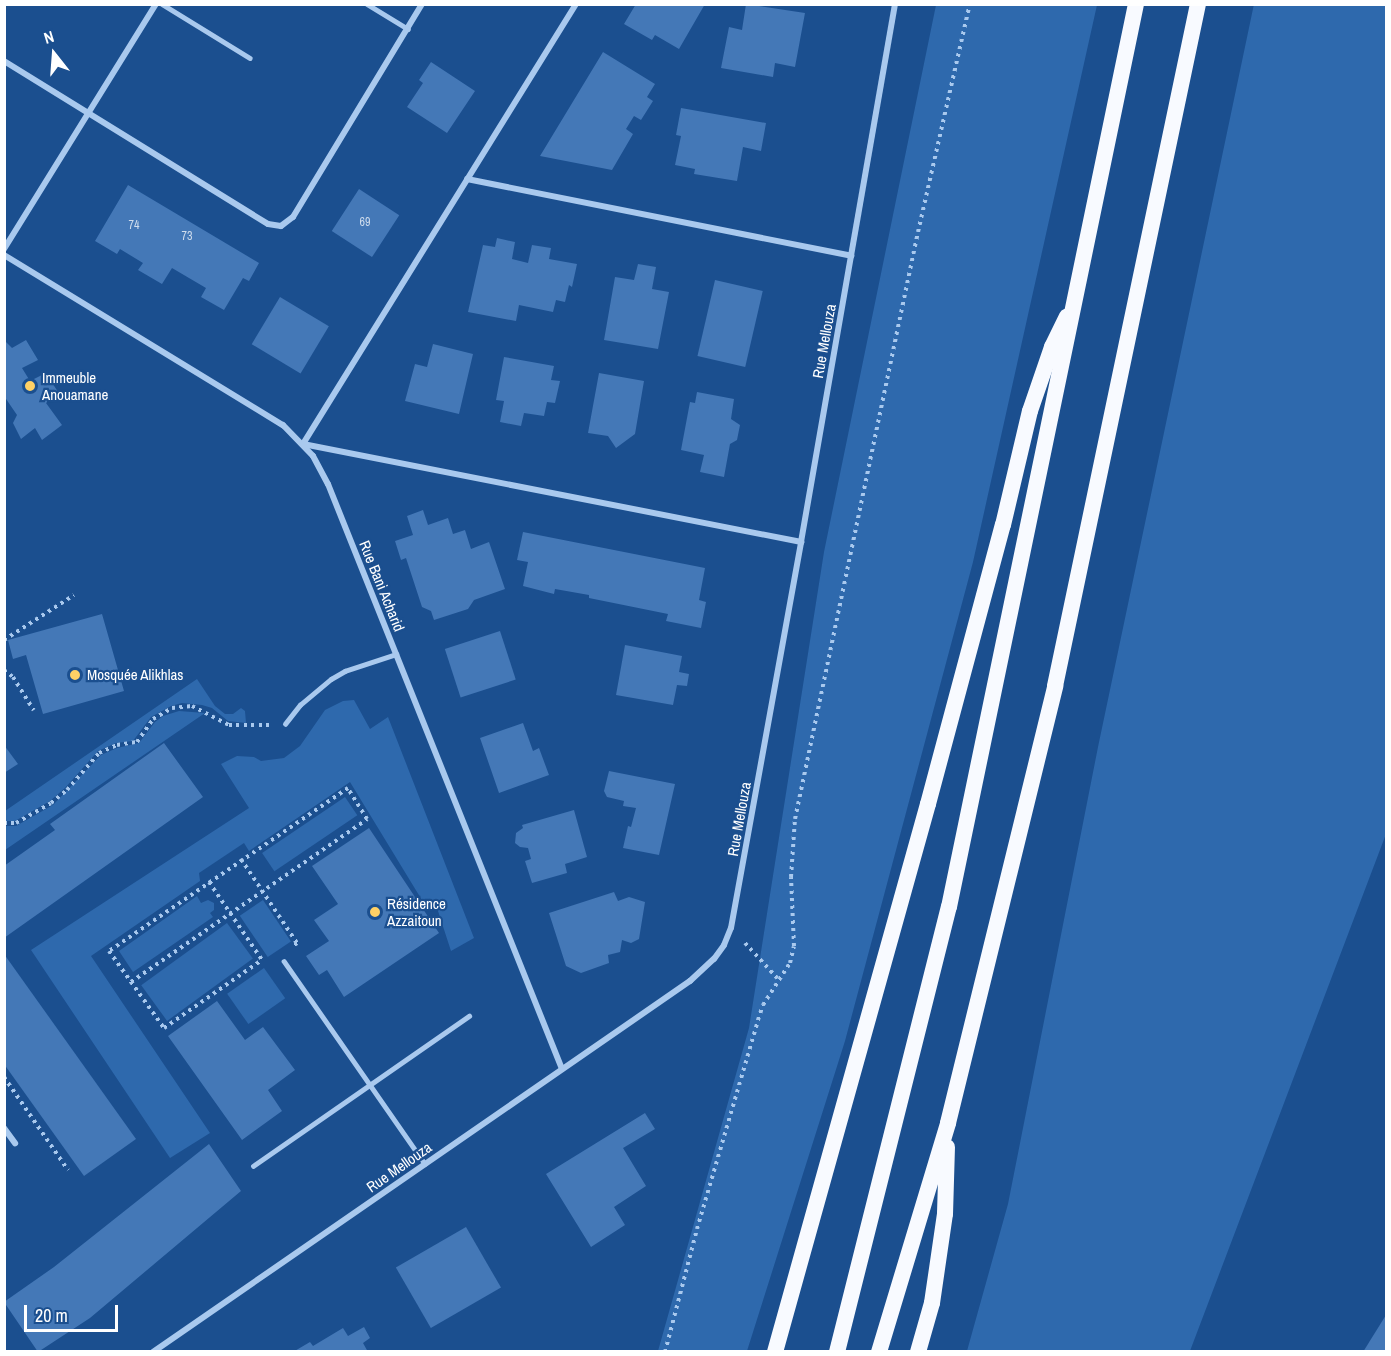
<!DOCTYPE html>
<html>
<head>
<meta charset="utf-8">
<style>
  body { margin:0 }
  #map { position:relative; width:1391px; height:1356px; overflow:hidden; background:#1b4f8f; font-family:"Archivo Narrow",sans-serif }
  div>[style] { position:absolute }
  .green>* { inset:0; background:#2e69ad; transform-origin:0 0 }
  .building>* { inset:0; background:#4478b7; transform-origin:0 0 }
  .path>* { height:4px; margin-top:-2px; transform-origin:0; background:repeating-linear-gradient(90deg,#a9c9ee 0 3px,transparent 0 7.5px) }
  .service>* { height:4.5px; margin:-2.25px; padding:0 2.25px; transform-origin:2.25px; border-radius:2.25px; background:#a9c9ee }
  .minor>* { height:6px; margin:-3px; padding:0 3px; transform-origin:3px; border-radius:3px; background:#a9c9ee }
  .trunk>* { height:16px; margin:-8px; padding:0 8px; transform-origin:8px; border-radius:8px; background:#f8faff }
  .dots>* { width:16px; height:16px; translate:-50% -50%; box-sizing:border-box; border:3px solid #1b4f8f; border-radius:50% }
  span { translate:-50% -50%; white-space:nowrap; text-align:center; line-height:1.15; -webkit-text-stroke:4.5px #1b4f8f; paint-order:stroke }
  .number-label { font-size:12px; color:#d0dded }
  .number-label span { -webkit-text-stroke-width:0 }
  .street-label { font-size:15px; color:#fff }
  .poi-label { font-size:15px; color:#fff }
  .left { translate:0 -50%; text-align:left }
  .frame { position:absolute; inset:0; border:6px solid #fff; pointer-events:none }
  .north { position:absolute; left:24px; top:24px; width:60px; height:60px; -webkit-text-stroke:4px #1b4f8f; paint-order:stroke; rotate:343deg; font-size:16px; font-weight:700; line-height:24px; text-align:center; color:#fff }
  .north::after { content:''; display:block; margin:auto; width:21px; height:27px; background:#fff; clip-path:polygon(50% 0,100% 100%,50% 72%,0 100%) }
  .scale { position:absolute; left:24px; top:1305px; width:94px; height:27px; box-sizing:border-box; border:3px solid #fff; border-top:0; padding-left:8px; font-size:18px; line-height:21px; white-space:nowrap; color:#fff; -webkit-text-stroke:4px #1b4f8f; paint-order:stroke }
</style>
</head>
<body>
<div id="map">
  <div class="green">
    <div style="clip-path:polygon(1254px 4px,1386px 5px,1386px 834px,1190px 1351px,967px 1351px,1008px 1204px,1098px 747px)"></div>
    <div style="clip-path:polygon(936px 5px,1097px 5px,973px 562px,845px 1041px,747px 1351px,658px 1351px,749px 1028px,824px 552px)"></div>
    <div style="clip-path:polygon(197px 679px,215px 706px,225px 714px,233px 714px,241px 708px,245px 711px,246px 723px,228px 721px,212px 708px,202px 705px,182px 703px,171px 706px,151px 717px,133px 741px,116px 743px,98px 751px,65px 788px,50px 801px,15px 821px,5px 821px,5px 811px)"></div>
    <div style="clip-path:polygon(354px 700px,370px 729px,388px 717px,474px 938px,451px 951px,437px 908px,428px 910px,350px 782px,249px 851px,244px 843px,199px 873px,200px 881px,91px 956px,210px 1133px,170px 1158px,31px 950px,249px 808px,221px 764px,237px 756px,254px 757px,261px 761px,284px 758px,300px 746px,325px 710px,343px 701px)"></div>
    <div style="clip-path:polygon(179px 711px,205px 713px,5px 850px,5px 826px,16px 826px,53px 805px,101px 755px,117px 748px,139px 743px,155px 722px,163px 716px)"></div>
    <div style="left:345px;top:797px;width:22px;height:100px;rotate:56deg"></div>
    <div style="clip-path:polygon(197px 896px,201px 903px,208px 900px,214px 903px,214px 910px,210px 913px,213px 917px,133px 972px,119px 951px)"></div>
    <div style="left:263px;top:900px;width:50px;height:28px;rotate:56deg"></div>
    <div style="left:227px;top:923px;width:44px;height:106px;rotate:54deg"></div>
    <div style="left:264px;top:968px;width:37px;height:45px;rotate:55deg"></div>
  </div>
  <div class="building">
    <div style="clip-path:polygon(636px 4px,705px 4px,679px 49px,655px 35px,652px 40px,624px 24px)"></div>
    <div style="clip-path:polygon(746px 4px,805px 13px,795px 67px,775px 63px,773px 77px,721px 68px,729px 27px,742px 30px)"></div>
    <div style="clip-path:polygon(603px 52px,655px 84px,647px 97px,653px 101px,641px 120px,634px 116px,626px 129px,633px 134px,612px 170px,540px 156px)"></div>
    <div style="clip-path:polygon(431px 62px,475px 91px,447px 133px,407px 107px,423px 83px,419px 80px)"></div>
    <div style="clip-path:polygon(681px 108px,766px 123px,761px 151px,743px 147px,737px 181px,694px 174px,695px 169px,675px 165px,681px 136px,676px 135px)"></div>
    <div style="clip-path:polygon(128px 185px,259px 263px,249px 281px,243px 278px,224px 310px,201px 297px,206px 288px,172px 268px,162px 284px,138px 270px,143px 263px,120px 249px,117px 254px,95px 241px)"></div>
    <div style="left:359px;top:189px;width:48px;height:50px;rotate:33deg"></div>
    <div style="clip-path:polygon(497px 238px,515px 242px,512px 259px,528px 263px,532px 245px,551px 248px,549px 259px,577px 264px,572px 287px,569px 285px,565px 302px,556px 300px,553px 312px,519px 305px,516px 321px,468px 312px,483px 245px,495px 247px)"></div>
    <div style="clip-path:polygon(638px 264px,656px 267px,652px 289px,669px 292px,658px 349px,604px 340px,615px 277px,634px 280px)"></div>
    <div style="left:715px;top:280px;width:49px;height:78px;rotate:13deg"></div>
    <div style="left:280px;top:297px;width:57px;height:55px;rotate:31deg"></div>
    <div style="clip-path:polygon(4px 340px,12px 348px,26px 340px,38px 360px,22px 368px,30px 381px,46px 373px,58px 392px,46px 403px,62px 425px,42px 440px,35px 428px,21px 439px,13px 423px,17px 415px,4px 396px)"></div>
    <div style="clip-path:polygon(433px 344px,473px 354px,459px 414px,405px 401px,415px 364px,427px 367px)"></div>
    <div style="clip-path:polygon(504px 357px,554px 366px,551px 380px,560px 381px,555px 403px,547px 402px,544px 416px,524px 413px,521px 426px,500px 422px,504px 401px,496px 400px)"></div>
    <div style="clip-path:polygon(599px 373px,644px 381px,635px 434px,616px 448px,608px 436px,588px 433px)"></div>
    <div style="clip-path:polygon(697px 392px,734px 399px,731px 419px,740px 425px,737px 440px,730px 444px,724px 477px,700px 472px,704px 455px,681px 450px,690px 402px,695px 403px)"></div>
    <div style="clip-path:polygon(423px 510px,428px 525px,448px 518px,453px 534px,465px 530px,471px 549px,489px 542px,505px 589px,474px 600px,468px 609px,434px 620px,431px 611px,422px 607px,406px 558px,401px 560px,395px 541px,413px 535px,407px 516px)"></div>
    <div style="clip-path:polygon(523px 532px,705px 568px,699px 600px,706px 602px,701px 628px,666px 621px,668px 614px,589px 598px,589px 595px,555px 589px,554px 594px,523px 586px,528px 562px,517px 560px)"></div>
    <div style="clip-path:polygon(102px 614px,124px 691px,43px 714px,26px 655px,13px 659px,8px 640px)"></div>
    <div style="left:500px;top:631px;width:51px;height:58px;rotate:72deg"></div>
    <div style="clip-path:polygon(625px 645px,682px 656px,679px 672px,689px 674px,687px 686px,677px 685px,673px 705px,616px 695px)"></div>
    <div style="clip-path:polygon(523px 723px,533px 751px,539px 748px,549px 775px,499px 793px,480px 738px)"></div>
    <div style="clip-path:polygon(164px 743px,203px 797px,4px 938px,4px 866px,55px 830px,50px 824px)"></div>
    <div style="clip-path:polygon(4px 745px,18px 764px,4px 773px)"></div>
    <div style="clip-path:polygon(609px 771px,675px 784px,659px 855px,623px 848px,628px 826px,631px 827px,636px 808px,623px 806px,624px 801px,607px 797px,604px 791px)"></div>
    <div style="clip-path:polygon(574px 810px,587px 857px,565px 864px,567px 873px,532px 883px,525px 861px,531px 859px,528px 848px,520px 847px,515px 843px,516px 833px,523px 828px,522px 825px)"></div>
    <div style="clip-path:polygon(369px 828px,439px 933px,344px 997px,327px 970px,319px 975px,306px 956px,329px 941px,314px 920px,338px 904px,312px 866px)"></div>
    <div style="clip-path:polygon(614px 892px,618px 901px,629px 897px,645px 902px,639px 939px,631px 943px,622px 940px,620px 952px,608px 955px,609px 963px,581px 973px,566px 966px,549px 913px)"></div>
    <div style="clip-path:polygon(4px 954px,136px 1139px,84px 1176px,4px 1064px)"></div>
    <div style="clip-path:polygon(217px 1001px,245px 1040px,263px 1027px,295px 1070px,268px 1090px,282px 1111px,242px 1140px,168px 1036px)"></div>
    <div style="clip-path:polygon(645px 1113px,655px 1129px,623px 1148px,646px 1186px,614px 1207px,625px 1225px,591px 1247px,546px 1174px)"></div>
    <div style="clip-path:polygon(209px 1144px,241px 1191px,90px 1318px,38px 1352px,4px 1302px,54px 1267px)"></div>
    <div style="left:466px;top:1227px;width:70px;height:81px;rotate:60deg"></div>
    <div style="clip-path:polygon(1386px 1315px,1386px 1352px,1363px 1352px)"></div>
    <div style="clip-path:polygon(364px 1327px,370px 1338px,363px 1343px,368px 1352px,293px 1352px,310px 1342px,313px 1346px,343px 1328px,348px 1336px)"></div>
  </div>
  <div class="path">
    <div style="left:4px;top:640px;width:83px;rotate:-32.7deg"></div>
    <div style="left:4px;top:670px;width:11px;rotate:38deg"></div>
    <div style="left:13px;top:677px;width:39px;rotate:58deg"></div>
    <div style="left:4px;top:823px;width:12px"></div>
    <div style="left:16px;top:823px;width:40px;rotate:-29.7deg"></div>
    <div style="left:51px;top:803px;width:21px;rotate:-39deg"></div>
    <div style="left:67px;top:790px;width:49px;rotate:-49.1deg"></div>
    <div style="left:99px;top:753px;width:20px;rotate:-24deg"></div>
    <div style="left:117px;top:745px;width:20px;rotate:-9deg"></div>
    <div style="left:137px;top:742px;width:28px;rotate:-55deg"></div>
    <div style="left:153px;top:719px;width:22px;rotate:-30deg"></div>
    <div style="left:172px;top:708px;width:20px;rotate:-6deg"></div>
    <div style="left:192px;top:706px;width:42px;rotate:27.2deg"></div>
    <div style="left:229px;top:725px;width:40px"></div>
    <div style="left:241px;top:859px;width:101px;rotate:56.3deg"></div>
    <div style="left:297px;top:943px;width:4px;rotate:146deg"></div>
    <div style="left:209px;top:882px;width:94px;rotate:55.8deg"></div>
    <div style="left:745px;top:943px;width:50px;rotate:47.4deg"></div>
    <div style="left:131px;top:982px;width:287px;rotate:-34.6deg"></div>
    <div style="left:367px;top:819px;width:36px;rotate:-122deg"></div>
    <div style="left:348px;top:788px;width:289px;rotate:145.7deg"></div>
    <div style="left:109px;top:951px;width:95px;rotate:54.5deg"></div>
    <div style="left:164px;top:1028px;width:119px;rotate:-34.8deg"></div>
    <div style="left:4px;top:1077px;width:113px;rotate:55.5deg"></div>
    <div style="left:665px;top:1352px;width:127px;rotate:-75.4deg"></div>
    <div style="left:697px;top:1229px;width:218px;rotate:-73.7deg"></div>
    <div style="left:758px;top:1020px;width:16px;rotate:-72deg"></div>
    <div style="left:763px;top:1005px;width:50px;rotate:-57.3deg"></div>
    <div style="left:790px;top:963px;width:17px;rotate:-77deg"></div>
    <div style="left:794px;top:946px;width:69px;rotate:-92.5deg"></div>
    <div style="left:791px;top:877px;width:58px;rotate:-86.1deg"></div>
    <div style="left:795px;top:819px;width:600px;rotate:-78.17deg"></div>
    <div style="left:918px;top:232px;width:234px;rotate:-77.2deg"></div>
  </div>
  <div class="service">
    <div style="left:162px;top:4px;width:103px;rotate:31.5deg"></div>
    <div style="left:367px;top:4px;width:48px;rotate:31.4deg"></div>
    <div style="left:285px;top:724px;width:24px;rotate:-52deg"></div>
    <div style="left:300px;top:705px;width:40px;rotate:-40deg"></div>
    <div style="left:331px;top:679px;width:16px;rotate:-30deg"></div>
    <div style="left:345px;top:671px;width:54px;rotate:-18.4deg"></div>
    <div style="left:284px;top:961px;width:247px;rotate:55.2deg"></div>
    <div style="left:253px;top:1166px;width:263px;rotate:-34.8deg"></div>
  </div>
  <div class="minor">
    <div style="left:576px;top:4px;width:518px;rotate:121.82deg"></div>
    <div style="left:303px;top:444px;width:508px;rotate:11.13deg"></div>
    <div style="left:4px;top:61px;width:310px;rotate:31.7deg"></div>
    <div style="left:268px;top:224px;width:13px;rotate:9deg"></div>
    <div style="left:281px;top:226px;width:15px;rotate:-37deg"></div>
    <div style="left:293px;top:217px;width:249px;rotate:-58.8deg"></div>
    <div style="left:467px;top:179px;width:392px;rotate:11.3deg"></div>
    <div style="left:4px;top:249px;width:288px;rotate:-58.2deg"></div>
    <div style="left:4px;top:255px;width:327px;rotate:31.4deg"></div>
    <div style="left:283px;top:425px;width:43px;rotate:45.9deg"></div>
    <div style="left:313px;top:456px;width:32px;rotate:62deg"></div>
    <div style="left:328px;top:484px;width:630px;rotate:68.2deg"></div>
    <div style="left:4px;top:1128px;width:19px;rotate:54deg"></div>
    <div style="left:153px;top:1352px;width:653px;rotate:-34.64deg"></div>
    <div style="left:690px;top:981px;width:33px;rotate:-43deg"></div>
    <div style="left:714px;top:959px;width:17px;rotate:-54deg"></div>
    <div style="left:724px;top:945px;width:18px;rotate:-68deg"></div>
    <div style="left:731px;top:928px;width:392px;rotate:-79.7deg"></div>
    <div style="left:801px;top:542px;width:546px;rotate:-80.09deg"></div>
  </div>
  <div class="trunk">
    <div style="left:775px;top:1352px;width:569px;rotate:-74.4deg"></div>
    <div style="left:928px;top:804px;width:289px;rotate:-75deg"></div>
    <div style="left:1003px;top:525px;width:117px;rotate:-76.7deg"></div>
    <div style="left:1030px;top:411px;width:68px;rotate:-71deg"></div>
    <div style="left:1052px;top:347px;width:34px;rotate:-64deg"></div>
    <div style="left:837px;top:1352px;width:459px;rotate:-75.9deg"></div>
    <div style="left:949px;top:907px;width:922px;rotate:-78.3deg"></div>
    <div style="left:879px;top:1352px;width:239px;rotate:-73.2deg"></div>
    <div style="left:948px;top:1123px;width:450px;rotate:-76.2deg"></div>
    <div style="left:1055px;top:686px;width:697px;rotate:-78.16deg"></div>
    <div style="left:918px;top:1352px;width:51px;rotate:-74.1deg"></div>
    <div style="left:932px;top:1303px;width:90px;rotate:-81.7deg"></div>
    <div style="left:945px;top:1214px;width:67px;rotate:-88.3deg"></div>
  </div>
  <div class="dots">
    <div style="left:30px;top:386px;background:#ffd166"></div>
    <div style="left:75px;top:675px;background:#ffd166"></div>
    <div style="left:375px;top:912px;background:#ffd166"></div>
  </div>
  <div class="number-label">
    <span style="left:365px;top:223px">69</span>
    <span style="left:134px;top:226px">74</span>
    <span style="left:187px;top:237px">73</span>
  </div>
  <div class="street-label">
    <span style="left:824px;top:341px;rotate:-80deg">Rue Mellouza</span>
    <span style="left:382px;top:586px;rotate:68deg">Rue Bani Acharid</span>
    <span style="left:739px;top:819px;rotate:-80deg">Rue Mellouza</span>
    <span style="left:399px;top:1167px;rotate:-35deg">Rue Mellouza</span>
  </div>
  <div class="poi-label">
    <span class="left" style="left:42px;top:386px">Immeuble<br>Anouamane</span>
    <span class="left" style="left:87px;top:675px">Mosquée Alikhlas</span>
    <span class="left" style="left:387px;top:912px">Résidence<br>Azzaitoun</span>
  </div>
  <div class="frame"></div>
  <div class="north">N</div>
  <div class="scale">20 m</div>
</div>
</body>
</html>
